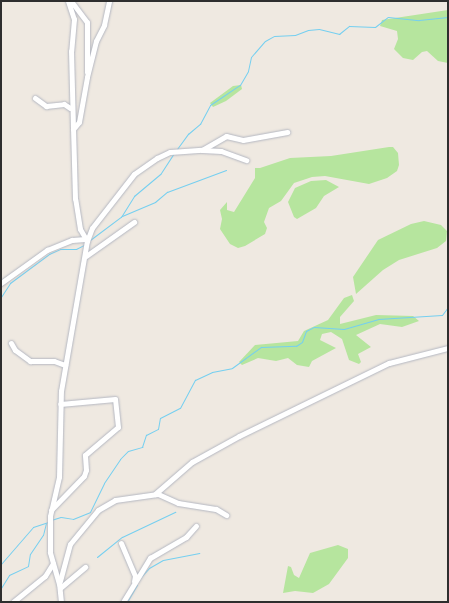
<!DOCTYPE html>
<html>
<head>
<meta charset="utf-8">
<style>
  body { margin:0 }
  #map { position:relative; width:449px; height:603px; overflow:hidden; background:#efe9e1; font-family:"DM Sans",sans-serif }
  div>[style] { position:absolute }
  .green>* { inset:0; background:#b6e59e }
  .stream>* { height:1px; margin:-0.5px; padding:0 0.5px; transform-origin:0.5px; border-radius:0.5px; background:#75cff0 }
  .roads { filter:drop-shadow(0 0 1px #b4b7c1) drop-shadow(0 0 1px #b4b7c1) }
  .minor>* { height:5px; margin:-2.5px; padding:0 2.5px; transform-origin:2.5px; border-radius:2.5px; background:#fff }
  span { translate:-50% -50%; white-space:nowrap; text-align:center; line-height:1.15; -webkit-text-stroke:3px #fff; paint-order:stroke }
  .frame { position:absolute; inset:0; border:2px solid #2e2e2e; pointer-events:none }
</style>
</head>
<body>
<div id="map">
  <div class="green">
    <div style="clip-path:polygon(448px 10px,448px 63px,438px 61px,427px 51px,422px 52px,413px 60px,403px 58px,394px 49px,398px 39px,397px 31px,380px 26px,382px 20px)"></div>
    <div style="clip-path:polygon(241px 85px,242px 89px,226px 101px,213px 107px,210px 103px,233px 86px)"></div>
    <div style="clip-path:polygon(389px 147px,393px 147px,398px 153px,399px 165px,397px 171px,387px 178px,369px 184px,325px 176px,312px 177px,294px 183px,281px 201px,269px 208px,264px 222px,267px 228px,265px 234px,245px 246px,238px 248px,230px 244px,220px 229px,222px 219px,220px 210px,227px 202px,227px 210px,234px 212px,255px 178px,255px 168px,260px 168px,290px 158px,331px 156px)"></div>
    <div style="clip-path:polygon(326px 180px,339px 187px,324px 196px,316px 208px,297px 219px,294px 217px,288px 202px,295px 188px,311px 181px)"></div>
    <div style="clip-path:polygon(424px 221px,441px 225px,447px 231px,446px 241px,437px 248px,399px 260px,383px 270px,356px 294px,353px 277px,378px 240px,411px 224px)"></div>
    <div style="clip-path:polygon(352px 295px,354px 301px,340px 317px,340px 324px,376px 315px,413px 316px,419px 321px,402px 327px,380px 324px,356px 335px,371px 347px,358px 354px,361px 362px,359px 364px,349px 360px,342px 339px,331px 332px,322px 334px,320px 340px,336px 348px,312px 361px,309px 367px,297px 365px,288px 358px,276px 361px,258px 358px,242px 365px,239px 362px,255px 345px,298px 341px,304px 331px,328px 320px,344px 298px)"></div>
    <div style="clip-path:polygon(338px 545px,348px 549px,348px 558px,329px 584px,313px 593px,295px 591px,283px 593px,288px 566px,291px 567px,294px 575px,299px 578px,310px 553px)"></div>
  </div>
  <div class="stream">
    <div style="left:177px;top:149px;width:19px;rotate:-54deg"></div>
    <div style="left:188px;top:134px;width:16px;rotate:-40deg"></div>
    <div style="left:200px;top:124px;width:21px;rotate:-62deg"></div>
    <div style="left:210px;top:105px;width:36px;rotate:-34deg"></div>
    <div style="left:240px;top:85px;width:16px;rotate:-60deg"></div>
    <div style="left:248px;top:71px;width:14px;rotate:-78deg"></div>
    <div style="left:251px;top:57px;width:21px;rotate:-49deg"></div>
    <div style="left:265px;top:41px;width:10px;rotate:-29deg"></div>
    <div style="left:274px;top:36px;width:21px;rotate:-3deg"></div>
    <div style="left:295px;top:35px;width:14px;rotate:-21deg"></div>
    <div style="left:308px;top:30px;width:11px;rotate:-5deg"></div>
    <div style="left:319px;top:29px;width:21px;rotate:14deg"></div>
    <div style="left:339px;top:34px;width:13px;rotate:-39deg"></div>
    <div style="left:349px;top:26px;width:26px;rotate:2deg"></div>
    <div style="left:375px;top:27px;width:16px;rotate:-38deg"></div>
    <div style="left:388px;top:17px;width:31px;rotate:6deg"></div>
    <div style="left:419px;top:20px;width:29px;rotate:-6deg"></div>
    <div style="left:122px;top:216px;width:36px;rotate:-23deg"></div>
    <div style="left:155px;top:202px;width:16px;rotate:-40deg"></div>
    <div style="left:167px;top:192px;width:63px;rotate:-20.4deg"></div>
    <div style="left:90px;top:240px;width:39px;rotate:-37deg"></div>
    <div style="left:121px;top:217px;width:25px;rotate:-58deg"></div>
    <div style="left:134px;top:196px;width:35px;rotate:-40deg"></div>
    <div style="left:161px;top:173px;width:24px;rotate:-57deg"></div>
    <div style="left:1px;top:297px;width:17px;rotate:-57deg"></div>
    <div style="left:10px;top:283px;width:49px;rotate:-36.6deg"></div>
    <div style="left:49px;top:254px;width:12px;rotate:-24deg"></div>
    <div style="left:60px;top:249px;width:16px"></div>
    <div style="left:76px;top:249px;width:9px;rotate:-27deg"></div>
    <div style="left:51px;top:520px;width:10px;rotate:-17deg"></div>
    <div style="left:61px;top:517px;width:12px;rotate:9deg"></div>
    <div style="left:73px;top:519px;width:18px;rotate:-22deg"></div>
    <div style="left:90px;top:512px;width:32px;rotate:-64deg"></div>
    <div style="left:104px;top:483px;width:29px;rotate:-56deg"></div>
    <div style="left:120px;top:459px;width:11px;rotate:-45deg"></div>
    <div style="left:128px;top:451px;width:15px;rotate:-16deg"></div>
    <div style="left:142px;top:447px;width:13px;rotate:-72deg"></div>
    <div style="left:146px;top:435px;width:13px;rotate:-27deg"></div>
    <div style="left:158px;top:429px;width:11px;rotate:-80deg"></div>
    <div style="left:160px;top:418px;width:22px;rotate:-27deg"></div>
    <div style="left:180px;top:408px;width:32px;rotate:-62deg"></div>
    <div style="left:195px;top:380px;width:19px;rotate:-25deg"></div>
    <div style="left:212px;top:372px;width:20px;rotate:-11deg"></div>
    <div style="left:232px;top:368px;width:36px;rotate:-36deg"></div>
    <div style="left:261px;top:347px;width:35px;rotate:-2deg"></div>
    <div style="left:296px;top:346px;width:7px;rotate:-34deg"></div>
    <div style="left:302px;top:342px;width:12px;rotate:-70deg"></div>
    <div style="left:306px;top:331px;width:9px;rotate:-27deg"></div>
    <div style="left:314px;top:327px;width:30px;rotate:4deg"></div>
    <div style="left:344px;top:329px;width:35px;rotate:-16deg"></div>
    <div style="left:378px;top:319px;width:64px;rotate:-3.6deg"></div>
    <div style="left:442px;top:315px;width:10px;rotate:-53deg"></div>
    <div style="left:97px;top:557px;width:32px;rotate:-39deg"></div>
    <div style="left:122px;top:537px;width:59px;rotate:-25.3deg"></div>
    <div style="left:1px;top:564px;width:49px;rotate:-49.1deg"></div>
    <div style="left:33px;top:527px;width:16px;rotate:-18deg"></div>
    <div style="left:140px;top:578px;width:13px;rotate:-48deg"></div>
    <div style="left:149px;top:568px;width:16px;rotate:-30deg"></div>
    <div style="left:163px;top:560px;width:37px;rotate:-11deg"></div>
    <div style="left:1px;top:588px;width:15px;rotate:-58deg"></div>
    <div style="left:9px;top:575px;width:21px;rotate:-25deg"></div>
    <div style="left:28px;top:566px;width:12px;rotate:-81deg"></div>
    <div style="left:30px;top:554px;width:23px;rotate:-56deg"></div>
    <div style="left:43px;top:535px;width:12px;rotate:-76deg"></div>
    <div style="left:127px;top:602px;width:20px;rotate:-60deg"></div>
  </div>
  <div class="roads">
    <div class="minor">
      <div style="left:68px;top:1px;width:19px;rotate:72deg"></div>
      <div style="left:74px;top:19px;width:32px;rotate:95deg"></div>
      <div style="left:71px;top:51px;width:78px;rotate:88.5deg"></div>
      <div style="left:71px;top:1px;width:26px;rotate:53deg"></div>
      <div style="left:87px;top:22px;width:50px;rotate:90deg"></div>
      <div style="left:35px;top:98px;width:14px;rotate:36deg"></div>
      <div style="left:46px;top:106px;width:18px;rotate:-6deg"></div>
      <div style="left:64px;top:104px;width:7px;rotate:34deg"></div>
      <div style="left:202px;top:150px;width:28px;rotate:-30deg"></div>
      <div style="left:226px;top:136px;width:17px;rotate:13deg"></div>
      <div style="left:243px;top:140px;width:45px;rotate:-10.3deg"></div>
      <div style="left:87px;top:241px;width:14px;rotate:-69deg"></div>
      <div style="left:92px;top:228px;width:68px;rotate:-52.1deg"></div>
      <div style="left:134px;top:174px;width:28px;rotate:-35deg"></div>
      <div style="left:157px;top:158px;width:14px;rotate:-25deg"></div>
      <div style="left:170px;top:152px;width:32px;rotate:-4deg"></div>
      <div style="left:202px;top:150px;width:19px;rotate:3deg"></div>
      <div style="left:221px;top:151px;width:27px;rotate:20deg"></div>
      <div style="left:86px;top:256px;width:59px;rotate:-35.3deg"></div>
      <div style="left:1px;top:283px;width:57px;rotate:-35.7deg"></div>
      <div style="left:47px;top:250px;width:27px;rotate:-22deg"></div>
      <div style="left:72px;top:240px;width:13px;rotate:-4deg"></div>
      <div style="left:11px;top:343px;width:8px;rotate:60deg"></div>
      <div style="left:15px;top:350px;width:19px;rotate:36deg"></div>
      <div style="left:30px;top:361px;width:24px"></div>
      <div style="left:54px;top:361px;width:12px;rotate:20deg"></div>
      <div style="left:155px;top:494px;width:49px;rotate:-40.9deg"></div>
      <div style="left:192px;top:462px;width:54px;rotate:-29deg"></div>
      <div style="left:239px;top:436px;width:167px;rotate:-26deg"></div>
      <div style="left:389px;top:363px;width:61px;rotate:-14.3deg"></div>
      <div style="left:51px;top:510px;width:47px;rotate:-45.9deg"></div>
      <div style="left:84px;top:476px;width:6px;rotate:-72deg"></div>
      <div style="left:86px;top:470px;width:15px;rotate:-94deg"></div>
      <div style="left:85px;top:455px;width:43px;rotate:-40.3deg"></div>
      <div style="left:118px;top:427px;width:28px;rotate:-96deg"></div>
      <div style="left:115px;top:399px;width:55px;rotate:174.8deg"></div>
      <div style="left:121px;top:543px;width:36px;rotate:67deg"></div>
      <div style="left:135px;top:576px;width:5px;rotate:101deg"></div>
      <div style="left:60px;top:581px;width:38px;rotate:-75deg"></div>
      <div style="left:70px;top:544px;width:44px;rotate:-50.5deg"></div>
      <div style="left:98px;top:510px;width:20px;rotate:-30deg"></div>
      <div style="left:115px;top:500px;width:43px;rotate:-7.9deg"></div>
      <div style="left:158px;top:494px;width:22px;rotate:24deg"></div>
      <div style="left:178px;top:503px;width:38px;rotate:9deg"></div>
      <div style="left:216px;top:509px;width:12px;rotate:31deg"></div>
      <div style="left:60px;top:588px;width:33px;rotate:-40deg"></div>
      <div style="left:13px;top:602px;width:41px;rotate:-39.1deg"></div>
      <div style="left:45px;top:576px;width:15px;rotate:-58deg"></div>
      <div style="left:61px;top:602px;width:18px;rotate:-96deg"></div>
      <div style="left:59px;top:584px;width:33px;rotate:-106deg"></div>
      <div style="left:50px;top:552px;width:36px;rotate:-90deg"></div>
      <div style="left:50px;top:516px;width:40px;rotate:-77deg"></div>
      <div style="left:59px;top:477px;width:86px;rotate:-88.7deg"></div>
      <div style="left:61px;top:391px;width:152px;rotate:-80.2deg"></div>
      <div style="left:87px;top:241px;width:14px;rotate:-120deg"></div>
      <div style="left:80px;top:229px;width:30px;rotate:-99deg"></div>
      <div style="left:75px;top:199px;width:70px;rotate:-91.6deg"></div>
      <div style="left:73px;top:129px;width:9px;rotate:-49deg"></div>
      <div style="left:79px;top:122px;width:46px;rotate:-79.9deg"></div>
      <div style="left:87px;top:77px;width:37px;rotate:-76deg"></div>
      <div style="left:96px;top:41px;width:18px;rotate:-63deg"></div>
      <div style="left:104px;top:25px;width:25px;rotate:-78deg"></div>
      <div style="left:123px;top:602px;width:52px;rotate:-58.5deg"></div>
      <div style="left:150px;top:558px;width:42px;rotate:-30.3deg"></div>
      <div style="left:186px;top:537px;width:15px;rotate:-48deg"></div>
    </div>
  </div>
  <div class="frame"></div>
</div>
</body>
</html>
